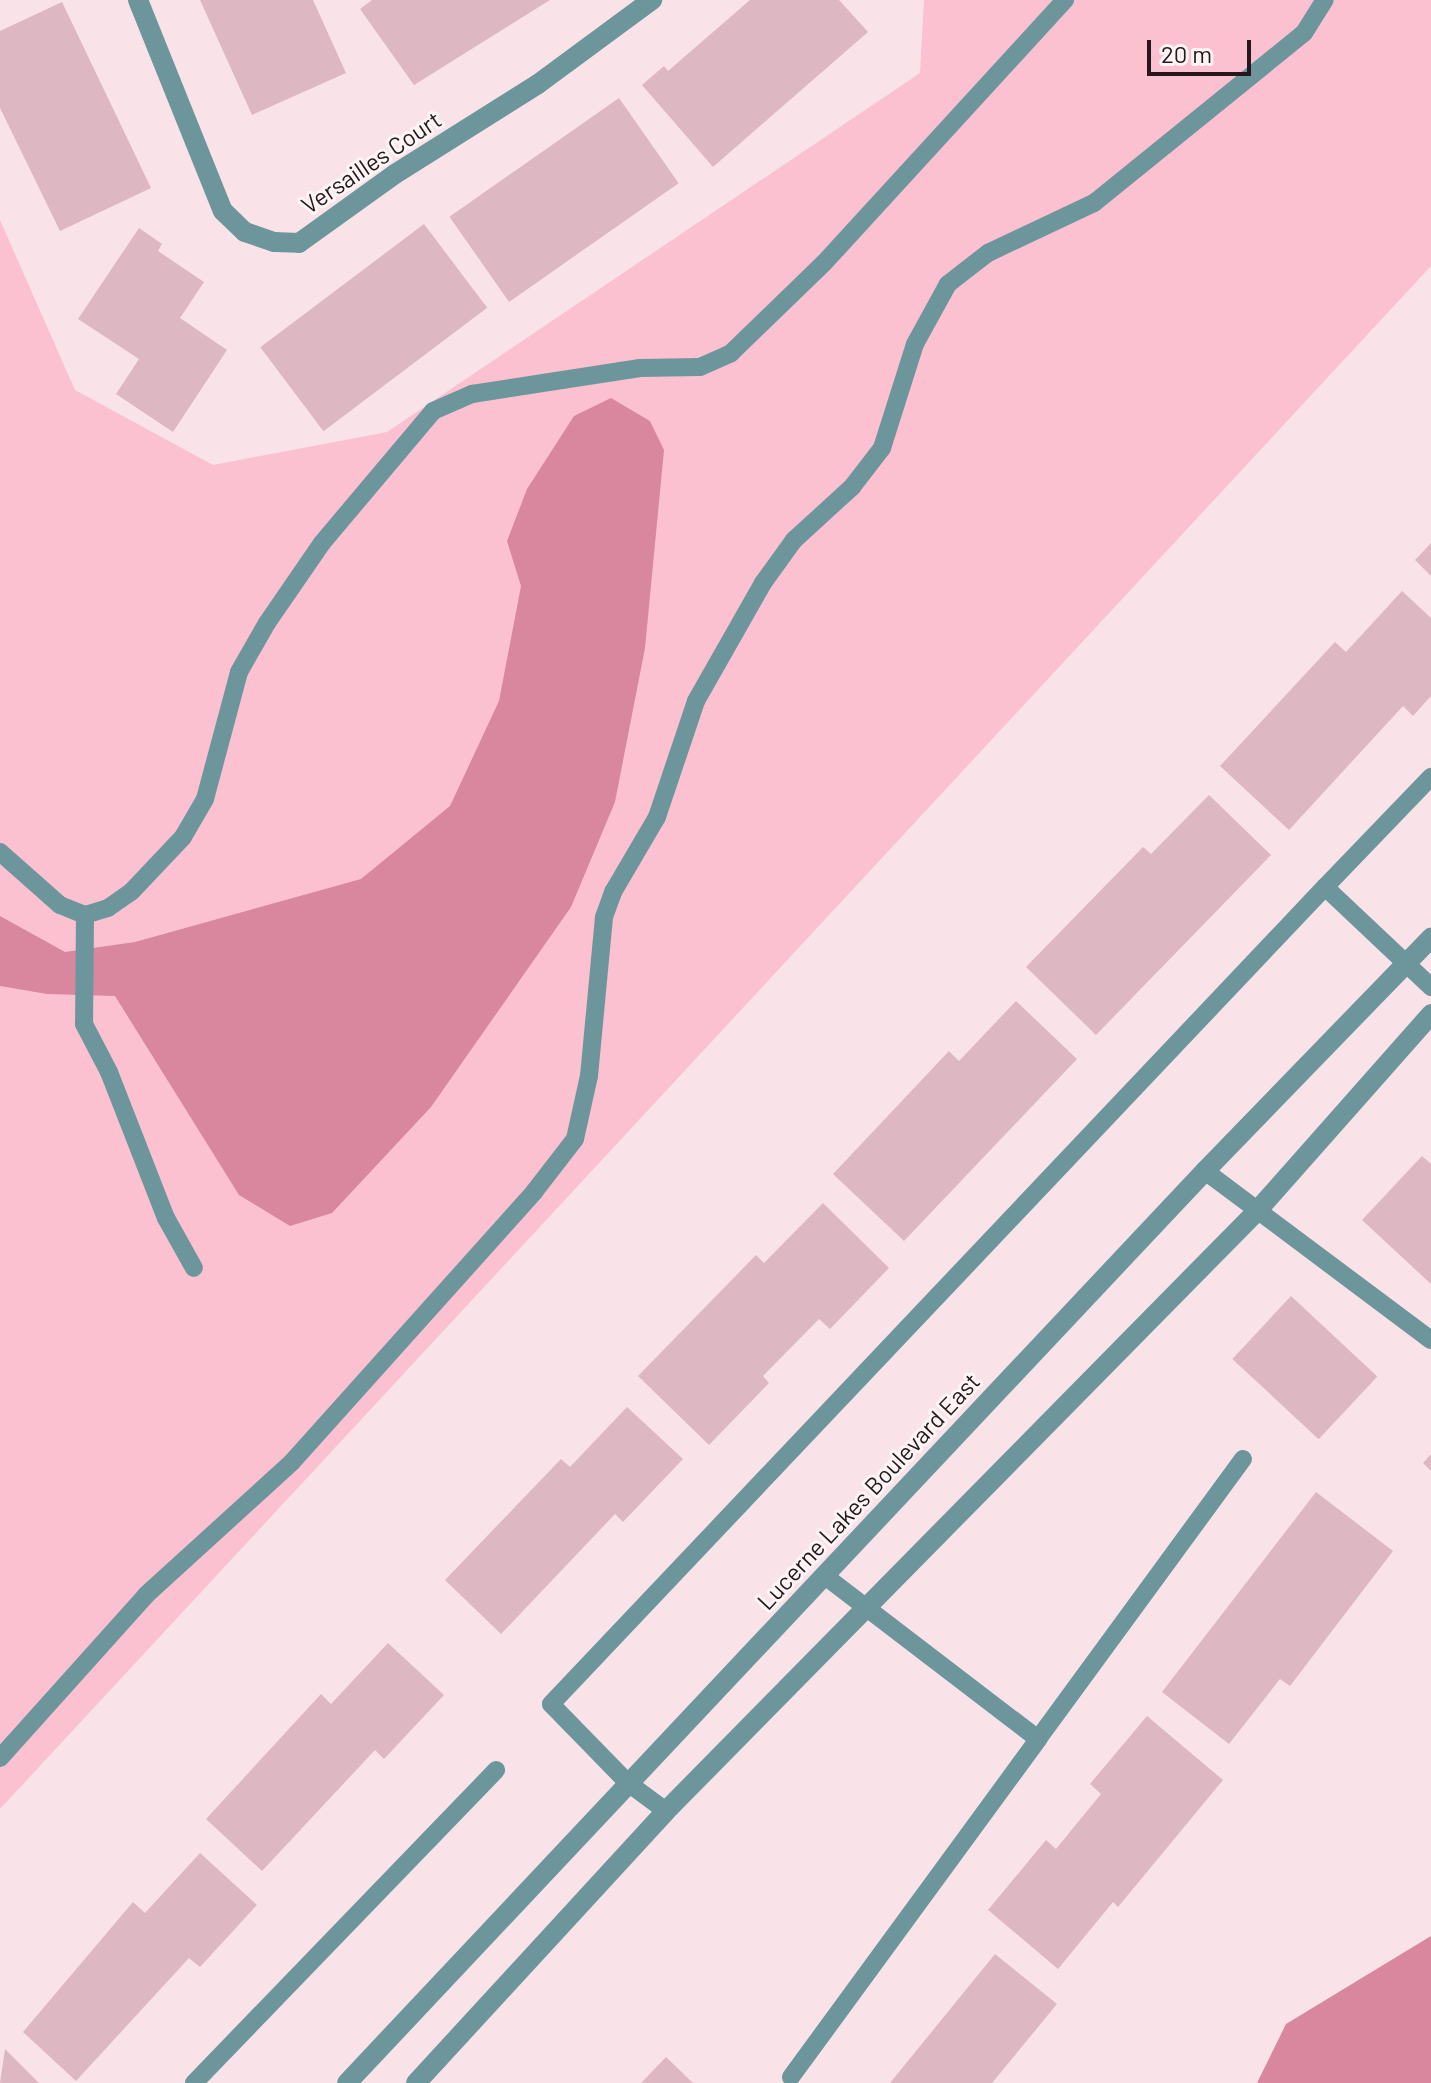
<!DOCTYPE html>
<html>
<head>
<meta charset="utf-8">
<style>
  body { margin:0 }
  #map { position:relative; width:1431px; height:2083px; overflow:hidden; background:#fae3e8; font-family:Barlow,sans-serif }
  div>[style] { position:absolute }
  .green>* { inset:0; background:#fbc1d1 }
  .water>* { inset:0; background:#d8879e }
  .building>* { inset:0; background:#ddb7c1; transform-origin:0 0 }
  .service>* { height:18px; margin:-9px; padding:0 9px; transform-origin:9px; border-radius:9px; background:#6c969b }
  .minor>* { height:20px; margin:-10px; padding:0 10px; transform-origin:10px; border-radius:10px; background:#6c969b }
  span { translate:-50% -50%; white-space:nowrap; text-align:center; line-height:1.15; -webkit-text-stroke:6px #fdf5f6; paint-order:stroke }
  .street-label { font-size:24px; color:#26181c }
  .scale { position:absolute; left:1147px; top:40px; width:104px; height:36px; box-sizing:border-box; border:4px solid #26181c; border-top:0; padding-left:10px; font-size:24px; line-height:28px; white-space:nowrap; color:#26181c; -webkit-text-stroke:6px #fdf5f6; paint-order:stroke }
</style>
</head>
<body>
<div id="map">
  <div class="green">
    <div style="clip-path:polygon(924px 0,1431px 0,1431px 266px,0 1809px,0 220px,75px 390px,213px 465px,387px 432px,920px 73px)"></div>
  </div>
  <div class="water">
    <div style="clip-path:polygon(611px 398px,650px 421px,664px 450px,645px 648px,615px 802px,571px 907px,431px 1107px,332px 1213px,290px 1226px,239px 1195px,115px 996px,47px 994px,0 986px,0 916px,65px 952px,135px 942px,361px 879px,450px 806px,499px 701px,521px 586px,507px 541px,527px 489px,574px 416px)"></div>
    <div style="clip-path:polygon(1431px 1936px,1431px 2083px,1257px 2083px,1286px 2024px)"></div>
  </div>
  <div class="building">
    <div style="clip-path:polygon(200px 0,313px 0,346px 73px,252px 115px)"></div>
    <div style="clip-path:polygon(372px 0,550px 0,414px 85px,360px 9px)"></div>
    <div style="clip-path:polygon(750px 0,839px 0,868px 32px,713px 167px,642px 85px,664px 66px,668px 71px)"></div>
    <div style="clip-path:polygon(62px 2px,151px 188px,60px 231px,0 108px,0 31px)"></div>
    <div style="left:619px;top:98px;width:104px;height:207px;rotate:55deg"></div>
    <div style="left:424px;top:224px;width:105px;height:205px;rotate:53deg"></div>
    <div style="clip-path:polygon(139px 228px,162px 244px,158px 251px,204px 282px,180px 318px,227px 350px,173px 432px,116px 394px,139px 359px,78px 319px)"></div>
    <div style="clip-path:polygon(1431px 543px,1431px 576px,1415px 560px)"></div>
    <div style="clip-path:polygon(1402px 591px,1431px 618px,1431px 696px,1413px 716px,1403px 706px,1289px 830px,1220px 766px,1335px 642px,1346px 652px)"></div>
    <div style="clip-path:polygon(1209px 795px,1271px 855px,1096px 1035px,1026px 967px,1143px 847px,1151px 854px)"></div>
    <div style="clip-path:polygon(1016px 1001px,1077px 1059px,904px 1241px,833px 1174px,949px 1051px,959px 1061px)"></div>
    <div style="clip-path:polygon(1422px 1156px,1431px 1164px,1431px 1284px,1362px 1220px)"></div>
    <div style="clip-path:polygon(823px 1203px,889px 1268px,830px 1329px,819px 1319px,763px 1376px,769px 1383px,709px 1445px,638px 1376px,756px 1255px,764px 1263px)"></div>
    <div style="left:1291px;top:1296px;width:118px;height:86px;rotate:43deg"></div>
    <div style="clip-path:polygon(627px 1407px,683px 1459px,623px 1522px,615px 1514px,501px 1634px,445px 1580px,561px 1459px,570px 1467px)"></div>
    <div style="clip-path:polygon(1431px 1454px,1431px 1471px,1423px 1463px)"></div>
    <div style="clip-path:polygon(1316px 1492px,1393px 1551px,1290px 1686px,1280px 1679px,1229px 1744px,1162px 1692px)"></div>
    <div style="clip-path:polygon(388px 1643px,444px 1695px,384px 1759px,375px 1750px,262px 1871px,206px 1819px,321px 1694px,331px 1704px)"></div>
    <div style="clip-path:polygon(1147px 1716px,1223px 1780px,1118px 1907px,1113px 1902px,1058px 1969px,988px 1910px,1046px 1840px,1056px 1849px,1101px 1794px,1090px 1784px)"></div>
    <div style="clip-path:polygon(200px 1853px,257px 1905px,200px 1967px,189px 1958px,76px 2081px,23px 2032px,133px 1902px,145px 1913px)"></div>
    <div style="clip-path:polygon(995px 1954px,1057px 2004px,992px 2083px,890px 2083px)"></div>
    <div style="clip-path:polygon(5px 2049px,39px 2083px,0 2083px)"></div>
    <div style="clip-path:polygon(666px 2057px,693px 2083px,641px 2083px)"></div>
  </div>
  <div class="service">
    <div style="left:0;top:852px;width:80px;rotate:41.5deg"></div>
    <div style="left:60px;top:905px;width:27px;rotate:22deg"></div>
    <div style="left:85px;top:915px;width:24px;rotate:-17deg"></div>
    <div style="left:108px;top:908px;width:29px;rotate:-35deg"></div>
    <div style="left:132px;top:891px;width:74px;rotate:-46.6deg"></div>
    <div style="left:183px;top:837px;width:44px;rotate:-59.9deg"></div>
    <div style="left:205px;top:799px;width:131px;rotate:-75deg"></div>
    <div style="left:239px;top:672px;width:56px;rotate:-60.3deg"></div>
    <div style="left:267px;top:623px;width:97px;rotate:-55.5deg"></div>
    <div style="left:322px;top:543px;width:172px;rotate:-49.9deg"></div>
    <div style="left:433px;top:411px;width:43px;rotate:-23.6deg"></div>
    <div style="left:472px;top:394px;width:170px;rotate:-8.8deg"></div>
    <div style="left:640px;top:368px;width:60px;rotate:-1deg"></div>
    <div style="left:700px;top:367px;width:34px;rotate:-24deg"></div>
    <div style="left:731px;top:353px;width:129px;rotate:-44.1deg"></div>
    <div style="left:824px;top:263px;width:357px;rotate:-47.5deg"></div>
    <div style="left:1325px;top:887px;width:153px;rotate:-46.1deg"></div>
    <div style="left:85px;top:915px;width:109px;rotate:90.5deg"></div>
    <div style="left:84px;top:1024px;width:54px;rotate:62.5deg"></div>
    <div style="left:109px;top:1072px;width:157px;rotate:68.7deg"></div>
    <div style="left:166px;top:1218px;width:57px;rotate:60.8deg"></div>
    <div style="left:1205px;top:1171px;width:282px;rotate:36.8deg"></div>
    <div style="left:1038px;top:1739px;width:347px;rotate:-53.8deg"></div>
    <div style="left:0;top:1758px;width:219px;rotate:-48.1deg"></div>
    <div style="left:146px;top:1595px;width:197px;rotate:-42.3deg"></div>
    <div style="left:292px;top:1462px;width:363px;rotate:-48.1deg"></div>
    <div style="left:534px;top:1192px;width:67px;rotate:-52.3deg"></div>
    <div style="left:575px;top:1139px;width:65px;rotate:-77.5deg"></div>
    <div style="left:589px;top:1076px;width:160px;rotate:-84.6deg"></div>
    <div style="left:604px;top:917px;width:27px;rotate:-70deg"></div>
    <div style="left:613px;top:892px;width:87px;rotate:-59.6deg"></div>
    <div style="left:657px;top:817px;width:122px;rotate:-71.4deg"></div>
    <div style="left:696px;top:701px;width:136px;rotate:-60.4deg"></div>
    <div style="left:763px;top:583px;width:53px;rotate:-54.2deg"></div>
    <div style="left:794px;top:540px;width:79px;rotate:-42.4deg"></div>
    <div style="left:852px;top:487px;width:49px;rotate:-52.4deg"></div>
    <div style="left:882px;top:448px;width:109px;rotate:-72.4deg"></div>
    <div style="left:915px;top:344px;width:68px;rotate:-61.2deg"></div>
    <div style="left:948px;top:284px;width:51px;rotate:-37.8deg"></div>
    <div style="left:988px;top:253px;width:117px;rotate:-25.3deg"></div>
    <div style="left:1094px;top:203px;width:270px;rotate:-39deg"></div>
    <div style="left:1304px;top:33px;width:39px;rotate:-58deg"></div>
    <div style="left:666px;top:1811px;width:47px;rotate:-143.6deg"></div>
    <div style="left:628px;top:1783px;width:110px;rotate:-134.3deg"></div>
    <div style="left:551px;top:1704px;width:1125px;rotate:-46.55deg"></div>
    <div style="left:1325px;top:887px;width:146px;rotate:43.3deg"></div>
    <div style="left:791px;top:2077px;width:419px;rotate:-53.8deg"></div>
    <div style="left:1038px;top:1739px;width:268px;rotate:-142.6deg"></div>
    <div style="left:194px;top:2083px;width:435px;rotate:-46deg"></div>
  </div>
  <div class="minor">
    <div style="left:138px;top:0;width:227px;rotate:68.1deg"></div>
    <div style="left:223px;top:211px;width:30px;rotate:44deg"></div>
    <div style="left:245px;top:232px;width:31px;rotate:19deg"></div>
    <div style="left:274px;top:242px;width:25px;rotate:2deg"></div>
    <div style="left:299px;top:243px;width:118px;rotate:-35.7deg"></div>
    <div style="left:395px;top:174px;width:169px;rotate:-32.2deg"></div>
    <div style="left:538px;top:84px;width:142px;rotate:-36.4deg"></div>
    <div style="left:347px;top:2083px;width:1252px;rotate:-46.75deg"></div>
    <div style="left:1205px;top:1171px;width:325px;rotate:-45.9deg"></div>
    <div style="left:416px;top:2083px;width:369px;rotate:-47.4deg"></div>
    <div style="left:666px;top:1811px;width:842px;rotate:-45.43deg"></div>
    <div style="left:1257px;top:1211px;width:263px;rotate:-48.5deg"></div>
  </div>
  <div class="street-label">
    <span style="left:371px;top:162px;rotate:-34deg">Versailles Court</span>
    <span style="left:868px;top:1491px;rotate:-47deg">Lucerne Lakes Boulevard East</span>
  </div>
  <div class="scale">20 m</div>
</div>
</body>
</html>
